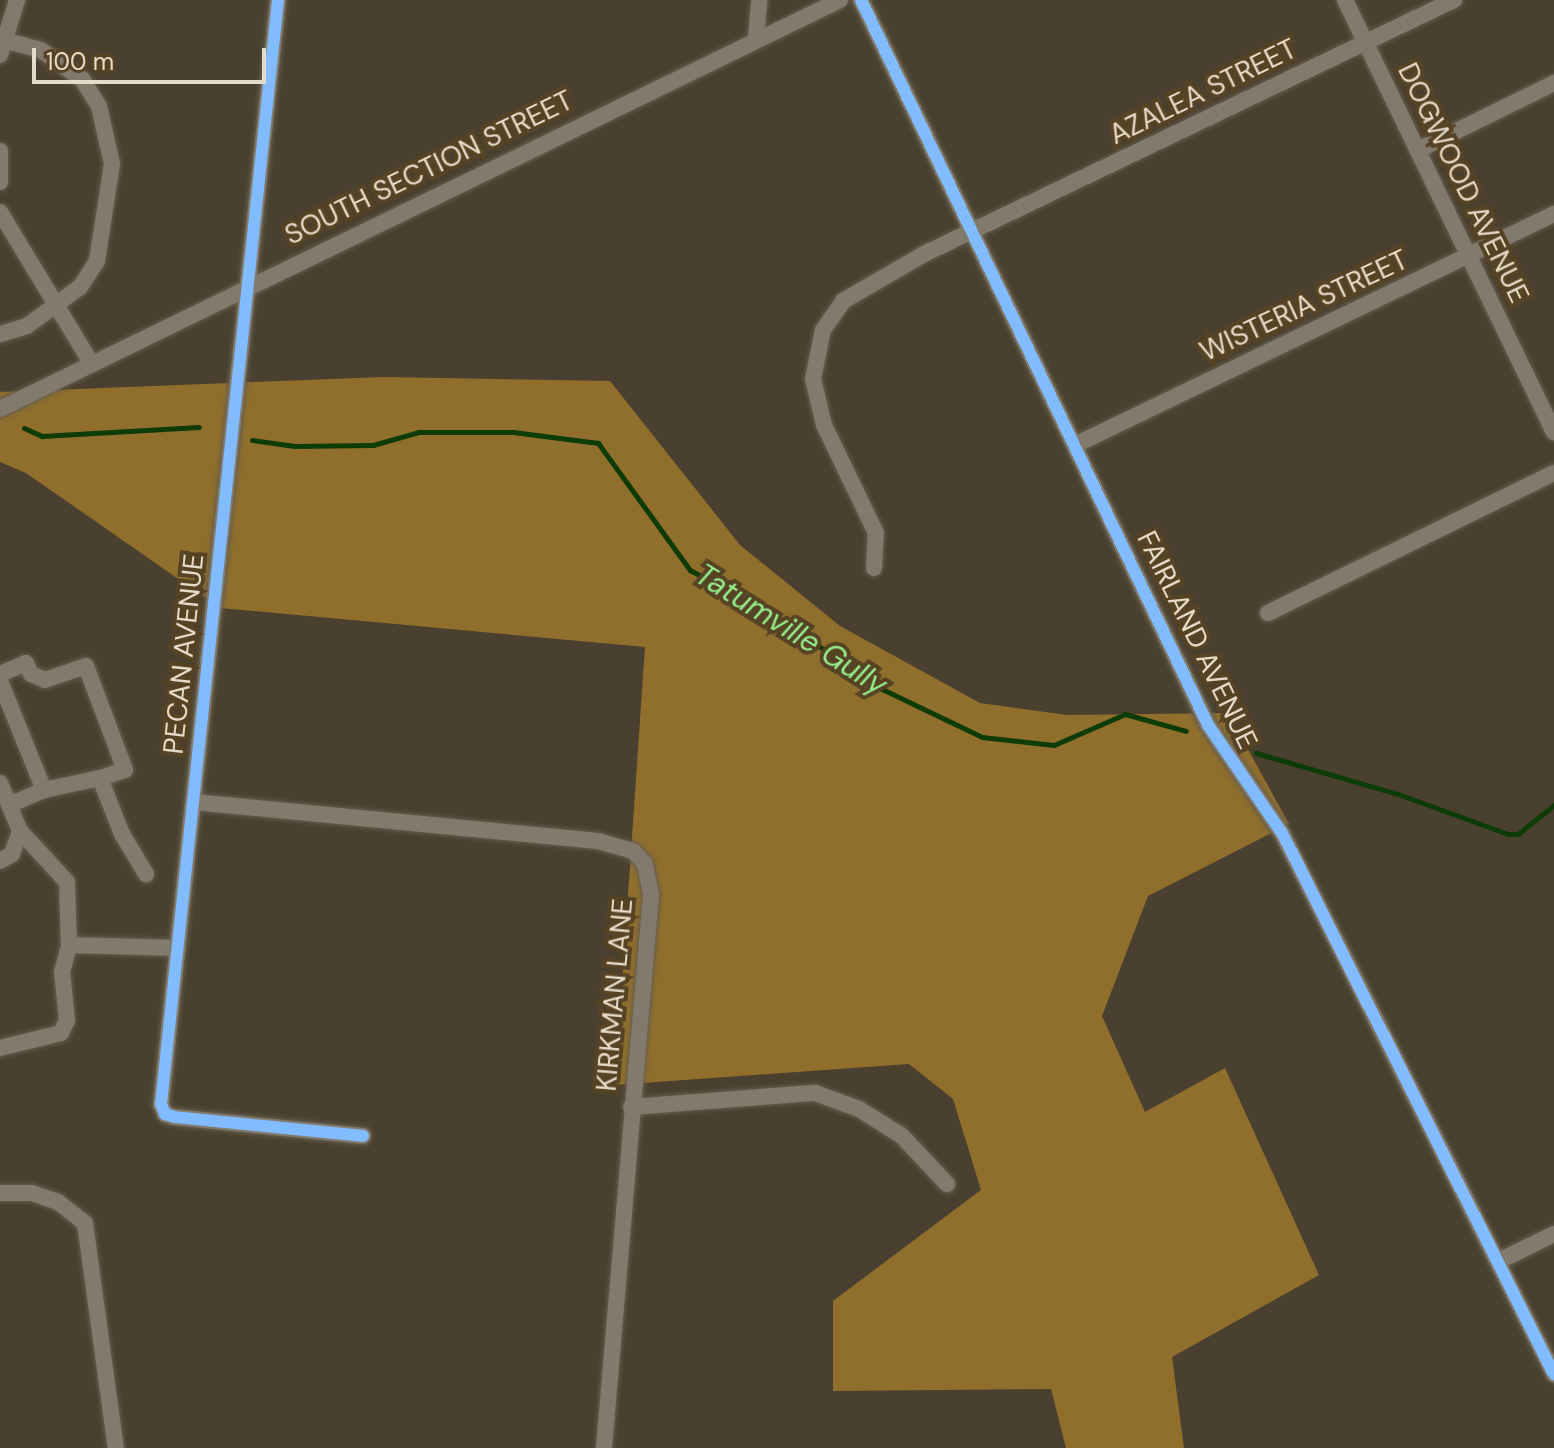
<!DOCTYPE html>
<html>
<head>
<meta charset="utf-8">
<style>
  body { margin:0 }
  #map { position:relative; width:1554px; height:1448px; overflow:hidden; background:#4a402f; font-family:"DM Sans",sans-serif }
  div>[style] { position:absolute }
  .forest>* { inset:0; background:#906f2d }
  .stream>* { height:5px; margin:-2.5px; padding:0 2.5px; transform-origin:2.5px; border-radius:2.5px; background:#0d3c06 }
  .roads { filter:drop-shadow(0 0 2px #655d4d) drop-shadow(0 0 2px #655d4d) }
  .minor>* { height:16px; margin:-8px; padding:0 8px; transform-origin:8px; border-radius:8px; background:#817a6d }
  .cycleway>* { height:12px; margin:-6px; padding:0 6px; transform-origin:6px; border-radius:6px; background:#80bcff }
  span { translate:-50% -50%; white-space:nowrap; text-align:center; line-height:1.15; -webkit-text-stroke:8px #554324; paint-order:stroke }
  .street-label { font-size:28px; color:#e5dbc9 }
  .water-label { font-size:30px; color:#96ed8b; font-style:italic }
  .scale { position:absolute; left:32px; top:48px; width:234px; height:36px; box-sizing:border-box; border:4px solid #e5dbc9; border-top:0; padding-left:10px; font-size:24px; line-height:28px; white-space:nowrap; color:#e5dbc9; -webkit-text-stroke:6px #554324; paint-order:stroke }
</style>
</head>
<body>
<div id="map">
  <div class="forest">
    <div style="clip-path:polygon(384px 377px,610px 381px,740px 545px,840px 626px,980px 703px,1067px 715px,1228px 713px,1289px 824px,1148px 896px,1102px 1016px,1145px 1112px,1225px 1068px,1319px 1275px,1172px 1357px,1184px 1448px,1066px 1448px,1051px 1389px,833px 1391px,833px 1301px,981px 1190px,953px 1099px,909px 1064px,615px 1085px,645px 647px,220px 608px,26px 473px,0 462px,0 392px)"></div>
  </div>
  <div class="stream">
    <div style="left:24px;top:428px;width:20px;rotate:24deg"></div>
    <div style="left:42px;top:436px;width:157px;rotate:-3.3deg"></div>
    <div style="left:252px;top:440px;width:43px;rotate:7.9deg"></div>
    <div style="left:295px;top:446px;width:78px;rotate:-0.7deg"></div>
    <div style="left:373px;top:445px;width:48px;rotate:-15.8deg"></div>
    <div style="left:419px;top:432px;width:94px"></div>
    <div style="left:513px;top:432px;width:86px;rotate:7.4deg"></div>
    <div style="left:598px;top:443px;width:157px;rotate:54.1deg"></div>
    <div style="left:690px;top:570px;width:102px;rotate:28.8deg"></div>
    <div style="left:779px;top:619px;width:125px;rotate:34.2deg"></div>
    <div style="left:882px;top:689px;width:111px;rotate:25.6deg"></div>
    <div style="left:982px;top:737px;width:72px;rotate:6.3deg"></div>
    <div style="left:1054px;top:745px;width:77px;rotate:-23.6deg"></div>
    <div style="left:1125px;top:714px;width:63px;rotate:15.6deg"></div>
    <div style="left:1256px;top:753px;width:148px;rotate:16.1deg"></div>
    <div style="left:1398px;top:794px;width:117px;rotate:20deg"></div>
    <div style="left:1508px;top:834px;width:10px"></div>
    <div style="left:1518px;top:834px;width:46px;rotate:-38.9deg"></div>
  </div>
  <div class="roads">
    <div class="minor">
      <div style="left:278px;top:0;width:1110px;rotate:96.05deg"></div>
      <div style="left:161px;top:1104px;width:11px;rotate:68deg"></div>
      <div style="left:165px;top:1114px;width:9px;rotate:18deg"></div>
      <div style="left:174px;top:1117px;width:190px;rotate:5.7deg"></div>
      <div style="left:861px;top:0;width:804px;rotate:64.42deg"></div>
      <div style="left:1208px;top:725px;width:131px;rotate:55.6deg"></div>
      <div style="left:1282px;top:833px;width:606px;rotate:63.31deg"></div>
      <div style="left:1345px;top:0;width:480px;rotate:64.2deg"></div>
      <div style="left:756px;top:38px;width:38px;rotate:-85deg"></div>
      <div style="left:0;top:39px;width:42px;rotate:15deg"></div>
      <div style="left:41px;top:50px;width:50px;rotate:35.3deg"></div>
      <div style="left:82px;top:79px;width:32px;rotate:58deg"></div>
      <div style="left:99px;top:106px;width:59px;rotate:77.4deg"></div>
      <div style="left:112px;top:164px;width:98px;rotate:98.8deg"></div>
      <div style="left:97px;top:261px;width:31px;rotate:123deg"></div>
      <div style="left:80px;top:287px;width:66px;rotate:143.7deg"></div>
      <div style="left:27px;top:326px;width:28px;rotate:163deg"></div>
      <div style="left:0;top:55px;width:58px;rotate:-72.8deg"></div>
      <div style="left:1418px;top:150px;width:152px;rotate:-26.2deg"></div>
      <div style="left:0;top:151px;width:31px;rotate:90deg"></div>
      <div style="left:0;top:212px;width:176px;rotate:58.9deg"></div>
      <div style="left:0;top:409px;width:934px;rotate:-25.96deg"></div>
      <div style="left:1075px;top:445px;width:532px;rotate:-25.75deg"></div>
      <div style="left:874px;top:568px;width:35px;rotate:-87deg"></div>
      <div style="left:876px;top:533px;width:120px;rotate:-115.7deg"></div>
      <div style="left:824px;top:425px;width:47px;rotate:-103.4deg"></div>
      <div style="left:813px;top:379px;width:50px;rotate:-78.5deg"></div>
      <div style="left:823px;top:330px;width:35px;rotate:-55deg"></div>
      <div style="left:843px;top:301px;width:94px;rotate:-30.1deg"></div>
      <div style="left:924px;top:254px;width:588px;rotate:-25.61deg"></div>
      <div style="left:1268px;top:613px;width:318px;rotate:-26.1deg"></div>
      <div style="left:0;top:674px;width:28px;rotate:-23deg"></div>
      <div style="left:26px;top:663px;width:12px;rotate:66deg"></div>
      <div style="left:31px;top:674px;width:15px;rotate:23deg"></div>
      <div style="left:45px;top:680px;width:43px;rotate:-18.9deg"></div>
      <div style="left:86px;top:666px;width:111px;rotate:69.4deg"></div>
      <div style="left:125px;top:770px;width:26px;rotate:162deg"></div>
      <div style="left:100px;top:778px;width:60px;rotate:68.6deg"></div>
      <div style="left:122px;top:834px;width:47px;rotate:59deg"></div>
      <div style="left:0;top:681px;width:118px;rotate:68deg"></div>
      <div style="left:44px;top:790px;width:38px;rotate:157deg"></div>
      <div style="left:0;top:783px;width:52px;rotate:67.4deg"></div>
      <div style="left:20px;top:831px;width:24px;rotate:109deg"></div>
      <div style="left:12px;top:854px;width:14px;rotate:150deg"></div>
      <div style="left:44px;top:790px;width:57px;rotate:-12.1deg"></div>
      <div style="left:194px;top:802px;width:406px;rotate:5.5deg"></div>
      <div style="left:598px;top:841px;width:36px;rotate:16deg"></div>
      <div style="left:633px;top:851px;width:18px;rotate:47deg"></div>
      <div style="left:645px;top:864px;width:32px;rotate:79deg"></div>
      <div style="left:651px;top:895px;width:555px;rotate:94.86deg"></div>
      <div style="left:20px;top:831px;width:69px;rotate:47.3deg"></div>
      <div style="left:67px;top:882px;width:63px;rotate:88.2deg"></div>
      <div style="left:69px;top:945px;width:109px;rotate:1.6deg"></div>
      <div style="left:0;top:1048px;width:63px;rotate:-13.8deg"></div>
      <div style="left:61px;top:1033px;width:14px;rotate:-65deg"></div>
      <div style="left:67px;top:1020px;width:48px;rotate:-95.9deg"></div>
      <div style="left:62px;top:972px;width:28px;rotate:-75deg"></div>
      <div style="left:631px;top:1107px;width:185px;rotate:-4.4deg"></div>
      <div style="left:815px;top:1093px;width:47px;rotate:20deg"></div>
      <div style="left:859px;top:1109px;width:51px;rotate:32.1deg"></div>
      <div style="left:902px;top:1136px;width:66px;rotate:46.8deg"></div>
      <div style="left:0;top:1193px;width:32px"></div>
      <div style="left:32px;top:1193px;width:28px;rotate:19deg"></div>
      <div style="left:58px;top:1202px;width:34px;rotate:38deg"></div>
      <div style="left:85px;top:1223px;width:227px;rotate:82.2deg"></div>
      <div style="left:1499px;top:1261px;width:61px;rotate:-26.1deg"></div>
    </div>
  </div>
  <div class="cycleway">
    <div style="left:278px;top:0;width:1110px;rotate:96.05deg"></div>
    <div style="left:161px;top:1104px;width:11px;rotate:68deg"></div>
    <div style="left:165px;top:1114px;width:9px;rotate:18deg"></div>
    <div style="left:174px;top:1117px;width:190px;rotate:5.7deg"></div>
    <div style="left:861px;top:0;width:804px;rotate:64.42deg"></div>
    <div style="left:1208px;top:725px;width:131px;rotate:55.6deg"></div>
    <div style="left:1282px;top:833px;width:606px;rotate:63.31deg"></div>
  </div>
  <div class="street-label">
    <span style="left:1203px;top:92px;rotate:-26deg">AZALEA STREET</span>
    <span style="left:429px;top:168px;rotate:-26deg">SOUTH SECTION STREET</span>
    <span style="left:1463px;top:183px;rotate:64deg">DOGWOOD AVENUE</span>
    <span style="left:1304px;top:306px;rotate:-25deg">WISTERIA STREET</span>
    <span style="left:1197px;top:640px;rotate:64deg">FAIRLAND AVENUE</span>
    <span style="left:184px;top:654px;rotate:-84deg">PECAN AVENUE</span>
    <span style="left:615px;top:995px;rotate:-85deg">KIRKMAN LANE</span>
  </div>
  <div class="water-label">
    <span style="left:791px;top:630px;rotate:32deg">Tatumville Gully</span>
  </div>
  <div class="scale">100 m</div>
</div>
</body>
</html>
